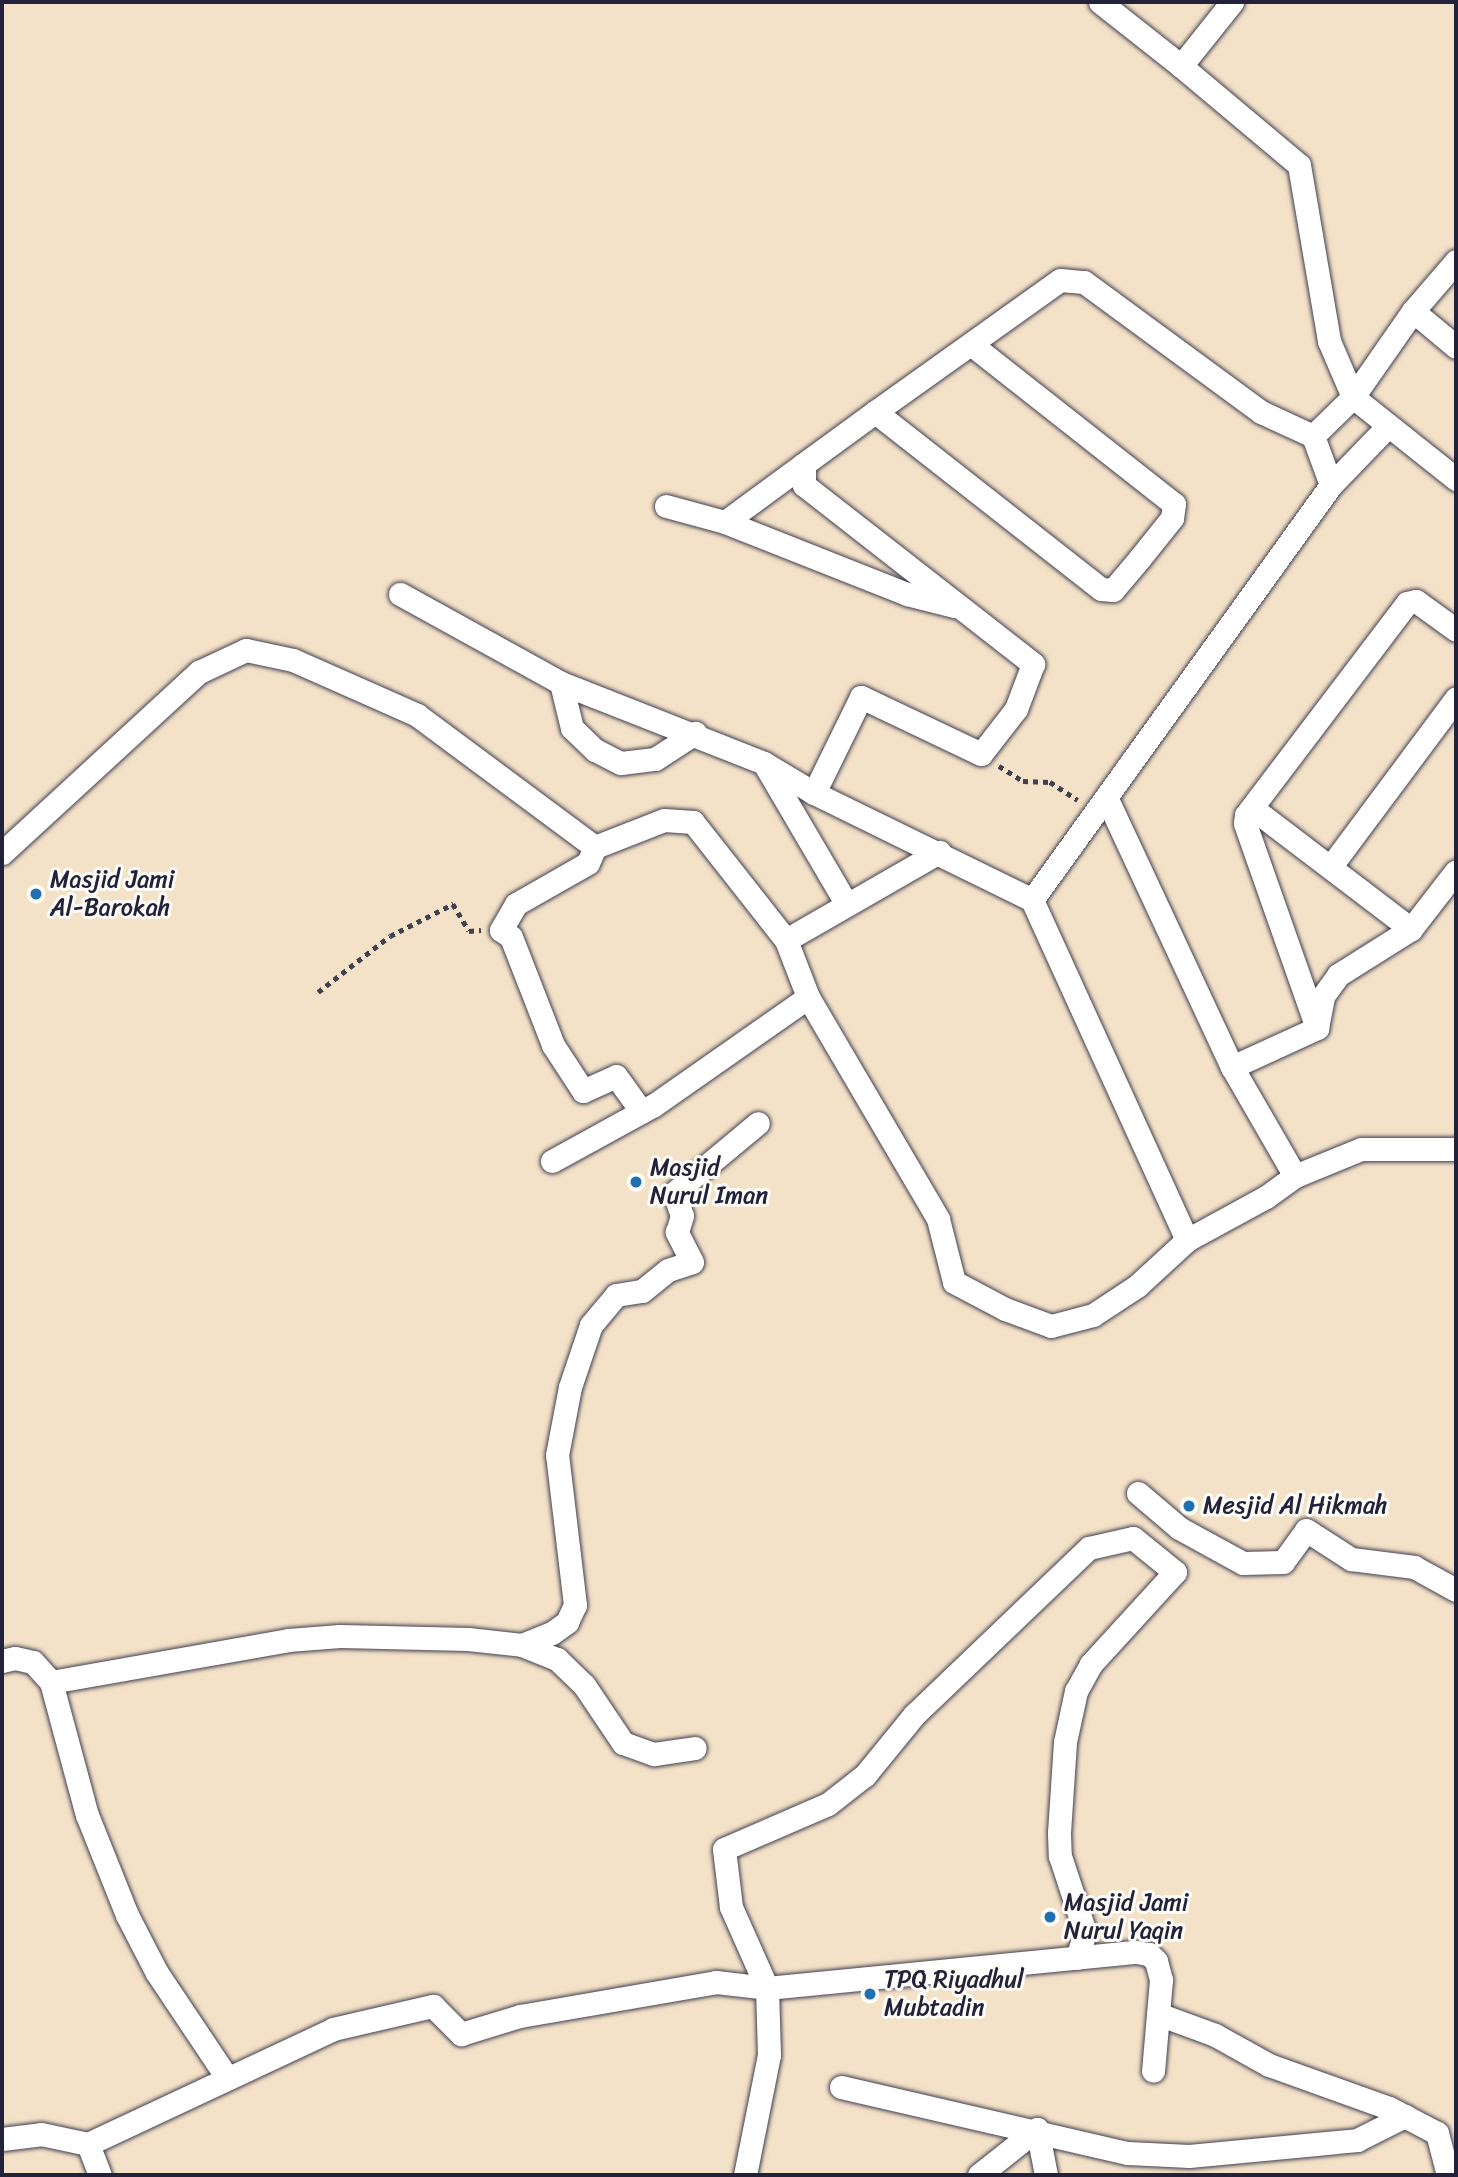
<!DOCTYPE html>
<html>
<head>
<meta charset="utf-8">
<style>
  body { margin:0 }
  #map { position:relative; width:1458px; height:2177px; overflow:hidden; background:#f4e2c8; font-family:Sriracha,sans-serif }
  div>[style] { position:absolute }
  .path>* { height:4.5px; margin-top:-2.25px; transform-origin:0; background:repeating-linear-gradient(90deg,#423f50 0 5px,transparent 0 10px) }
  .roads { filter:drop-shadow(0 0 2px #423f50) drop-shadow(0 0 2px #423f50) }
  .street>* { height:23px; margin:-11.5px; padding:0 11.5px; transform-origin:11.5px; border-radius:11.5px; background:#fff }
  .dots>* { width:19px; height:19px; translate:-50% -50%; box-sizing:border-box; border:4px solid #fdfcf7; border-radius:50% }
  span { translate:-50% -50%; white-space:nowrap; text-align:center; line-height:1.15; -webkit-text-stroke:6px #fdfcf7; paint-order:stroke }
  .poi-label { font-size:24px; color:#22223b }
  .left { translate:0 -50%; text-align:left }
  .frame { position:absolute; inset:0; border:4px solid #22223b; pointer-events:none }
</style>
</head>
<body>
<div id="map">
  <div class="path">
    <div style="left:999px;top:766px;width:28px;rotate:32deg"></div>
    <div style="left:1023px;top:781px;width:27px;rotate:2deg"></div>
    <div style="left:1050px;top:782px;width:33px;rotate:33deg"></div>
    <div style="left:318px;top:992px;width:91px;rotate:-37.9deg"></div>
    <div style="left:390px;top:936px;width:71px;rotate:-26.9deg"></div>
    <div style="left:453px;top:904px;width:31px;rotate:59deg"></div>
    <div style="left:469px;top:931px;width:12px;rotate:-5deg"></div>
  </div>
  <div class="roads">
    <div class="street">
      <div style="left:1100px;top:2px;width:103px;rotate:38.3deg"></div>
      <div style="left:1232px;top:2px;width:82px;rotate:128.6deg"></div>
      <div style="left:1181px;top:66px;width:154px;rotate:40deg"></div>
      <div style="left:1299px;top:165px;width:179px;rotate:80.3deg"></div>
      <div style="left:1329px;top:341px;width:61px;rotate:66.8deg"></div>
      <div style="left:1353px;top:397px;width:132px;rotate:38.5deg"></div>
      <div style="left:1413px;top:311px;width:56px;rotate:39.9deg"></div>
      <div style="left:972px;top:345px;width:257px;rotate:38.2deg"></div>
      <div style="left:1174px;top:504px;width:14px;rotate:98deg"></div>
      <div style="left:1172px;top:518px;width:51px;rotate:128.7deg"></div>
      <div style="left:1140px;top:558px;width:42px;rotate:130.2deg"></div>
      <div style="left:1113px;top:590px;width:12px;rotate:-175deg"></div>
      <div style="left:1101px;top:589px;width:287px;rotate:-141.9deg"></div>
      <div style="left:875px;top:412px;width:227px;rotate:-35.5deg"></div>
      <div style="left:1060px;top:280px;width:24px;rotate:5deg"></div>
      <div style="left:1084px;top:282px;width:220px;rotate:36.3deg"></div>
      <div style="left:1261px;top:412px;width:57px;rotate:24.8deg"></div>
      <div style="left:1313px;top:436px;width:52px;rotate:69.8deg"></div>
      <div style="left:1313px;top:436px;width:56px;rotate:-44.3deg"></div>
      <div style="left:1353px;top:397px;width:105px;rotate:-55.1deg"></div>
      <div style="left:1413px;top:311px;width:66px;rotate:-49.3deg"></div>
      <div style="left:804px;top:464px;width:88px;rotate:-36.2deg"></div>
      <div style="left:666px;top:506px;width:61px;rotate:15.2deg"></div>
      <div style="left:725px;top:522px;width:196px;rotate:21.6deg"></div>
      <div style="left:907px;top:594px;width:49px;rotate:14.3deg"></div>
      <div style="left:725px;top:522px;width:98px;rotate:-36.3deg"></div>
      <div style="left:804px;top:464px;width:21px;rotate:90deg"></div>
      <div style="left:804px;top:485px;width:291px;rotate:38deg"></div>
      <div style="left:1033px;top:664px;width:48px;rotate:110.7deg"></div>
      <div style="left:1016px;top:709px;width:57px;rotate:127.9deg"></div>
      <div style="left:981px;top:754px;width:133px;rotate:-154.6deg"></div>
      <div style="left:861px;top:697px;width:107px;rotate:116.1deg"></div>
      <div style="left:400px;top:594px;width:184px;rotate:28.9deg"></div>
      <div style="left:561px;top:683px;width:218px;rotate:21.5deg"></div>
      <div style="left:764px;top:763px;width:58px;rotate:31deg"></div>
      <div style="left:814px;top:793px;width:243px;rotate:26.1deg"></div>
      <div style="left:561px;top:683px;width:46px;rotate:76.3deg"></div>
      <div style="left:572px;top:728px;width:32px;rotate:44deg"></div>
      <div style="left:595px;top:750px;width:29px;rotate:27deg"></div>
      <div style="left:621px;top:763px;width:34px;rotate:-7deg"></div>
      <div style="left:655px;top:759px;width:48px;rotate:-33deg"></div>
      <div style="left:765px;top:765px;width:160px;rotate:59.6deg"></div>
      <div style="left:1107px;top:799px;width:296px;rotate:65deg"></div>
      <div style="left:1232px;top:1067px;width:126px;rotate:60deg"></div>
      <div style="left:1252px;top:808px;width:200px;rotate:37.3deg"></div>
      <div style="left:595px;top:847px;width:17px;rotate:114deg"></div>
      <div style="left:588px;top:863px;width:83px;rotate:150.3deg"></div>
      <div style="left:516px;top:904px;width:30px;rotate:120deg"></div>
      <div style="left:501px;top:930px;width:12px;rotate:35deg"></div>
      <div style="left:511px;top:937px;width:116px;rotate:68.7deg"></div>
      <div style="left:553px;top:1045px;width:55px;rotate:56.9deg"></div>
      <div style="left:583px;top:1091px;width:36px;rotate:-24deg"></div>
      <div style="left:616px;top:1076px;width:44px;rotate:54.2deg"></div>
      <div style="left:2px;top:853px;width:268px;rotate:-42.6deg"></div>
      <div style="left:199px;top:672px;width:52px;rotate:-25.1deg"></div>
      <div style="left:246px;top:650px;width:48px;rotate:12deg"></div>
      <div style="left:293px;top:660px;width:136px;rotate:23.9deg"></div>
      <div style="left:417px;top:715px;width:222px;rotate:36.6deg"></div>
      <div style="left:595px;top:847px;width:74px;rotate:-21.4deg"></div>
      <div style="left:664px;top:820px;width:29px;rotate:4deg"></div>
      <div style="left:693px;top:822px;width:150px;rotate:51.8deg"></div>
      <div style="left:786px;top:940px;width:61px;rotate:68.9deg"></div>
      <div style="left:808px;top:997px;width:257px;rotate:59.6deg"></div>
      <div style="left:938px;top:1219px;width:65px;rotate:75.7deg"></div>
      <div style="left:954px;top:1282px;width:58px;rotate:27.9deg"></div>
      <div style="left:1005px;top:1309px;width:49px;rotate:20.3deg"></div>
      <div style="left:1051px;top:1326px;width:43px;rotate:-14.7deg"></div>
      <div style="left:1093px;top:1315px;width:53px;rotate:-33.4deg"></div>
      <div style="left:1137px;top:1286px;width:68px;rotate:-42.6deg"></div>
      <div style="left:1187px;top:1240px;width:90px;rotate:-28.6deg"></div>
      <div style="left:1266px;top:1197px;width:36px;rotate:-36deg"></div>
      <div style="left:1295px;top:1176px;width:71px;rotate:-22.2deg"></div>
      <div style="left:1361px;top:1149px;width:95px"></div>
      <div style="left:1331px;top:866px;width:209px;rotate:-53.3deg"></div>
      <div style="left:786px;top:940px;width:177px;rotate:-29.9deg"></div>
      <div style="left:1317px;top:1028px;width:217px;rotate:-109.4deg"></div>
      <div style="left:1245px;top:823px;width:8px;rotate:-83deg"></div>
      <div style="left:1246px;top:815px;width:266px;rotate:-52.8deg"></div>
      <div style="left:1407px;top:603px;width:9px;rotate:-13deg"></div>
      <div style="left:1416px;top:601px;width:49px;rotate:35.9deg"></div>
      <div style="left:1232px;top:1067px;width:94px;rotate:-24.6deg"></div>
      <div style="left:1317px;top:1028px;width:33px;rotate:-79deg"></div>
      <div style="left:1323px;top:996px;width:26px;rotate:-54deg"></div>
      <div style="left:1338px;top:975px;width:86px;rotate:-32.2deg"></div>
      <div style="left:1411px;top:929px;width:73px;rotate:-52.2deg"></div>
      <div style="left:552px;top:1161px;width:116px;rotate:-28.8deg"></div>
      <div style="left:654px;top:1105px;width:188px;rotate:-35deg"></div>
      <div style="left:1187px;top:1240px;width:374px;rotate:-114.5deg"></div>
      <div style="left:1032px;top:900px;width:511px;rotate:-54.23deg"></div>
      <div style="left:1331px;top:485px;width:81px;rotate:-46deg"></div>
      <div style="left:1138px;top:1493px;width:54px;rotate:40.5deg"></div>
      <div style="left:1179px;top:1528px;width:73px;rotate:28.7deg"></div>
      <div style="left:1243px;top:1563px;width:40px;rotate:-1.4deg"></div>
      <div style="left:1283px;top:1562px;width:39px;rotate:-54deg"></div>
      <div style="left:1306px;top:1530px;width:54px;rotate:32.8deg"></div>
      <div style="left:1351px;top:1559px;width:64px;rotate:7.2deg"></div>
      <div style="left:1414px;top:1567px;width:48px;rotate:28.7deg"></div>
      <div style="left:522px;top:1645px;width:32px;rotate:-22deg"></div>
      <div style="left:552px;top:1633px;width:19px;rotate:-36deg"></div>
      <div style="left:567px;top:1622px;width:19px;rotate:-65deg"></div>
      <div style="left:575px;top:1605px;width:151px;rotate:-96.8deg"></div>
      <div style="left:557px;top:1455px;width:69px;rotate:-79.2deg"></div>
      <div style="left:570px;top:1387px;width:65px;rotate:-71.3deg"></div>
      <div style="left:591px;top:1325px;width:39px;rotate:-50deg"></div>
      <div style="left:616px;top:1295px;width:26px;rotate:-9deg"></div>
      <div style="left:642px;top:1291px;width:33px;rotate:-39deg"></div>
      <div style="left:668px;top:1270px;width:25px;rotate:-18deg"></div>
      <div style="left:692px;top:1262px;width:34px;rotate:-117deg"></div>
      <div style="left:677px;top:1232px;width:17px;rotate:-73deg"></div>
      <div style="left:682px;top:1216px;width:24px;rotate:-109deg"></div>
      <div style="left:674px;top:1193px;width:109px;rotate:-39.8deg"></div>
      <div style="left:2px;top:1661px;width:13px;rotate:-13deg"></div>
      <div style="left:15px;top:1658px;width:18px;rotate:13deg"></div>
      <div style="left:33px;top:1662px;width:27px;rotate:48deg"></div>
      <div style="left:51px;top:1682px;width:138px;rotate:74.9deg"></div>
      <div style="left:87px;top:1815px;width:108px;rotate:68.2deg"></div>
      <div style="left:127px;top:1915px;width:65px;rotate:62.7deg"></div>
      <div style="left:157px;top:1973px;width:124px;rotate:56.2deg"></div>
      <div style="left:51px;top:1682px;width:241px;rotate:-10deg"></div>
      <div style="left:288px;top:1640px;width:52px;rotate:-4.4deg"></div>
      <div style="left:340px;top:1636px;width:128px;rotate:1.3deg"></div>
      <div style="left:468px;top:1639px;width:54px;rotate:6.3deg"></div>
      <div style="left:522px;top:1645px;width:38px;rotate:22deg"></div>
      <div style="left:557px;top:1659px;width:37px;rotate:44deg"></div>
      <div style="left:584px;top:1685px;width:70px;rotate:56.1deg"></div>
      <div style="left:623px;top:1743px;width:33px;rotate:20deg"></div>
      <div style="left:654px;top:1754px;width:41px;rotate:-8.3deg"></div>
      <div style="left:1158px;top:2014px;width:61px;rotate:20.2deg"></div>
      <div style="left:1215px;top:2035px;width:62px;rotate:29.1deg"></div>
      <div style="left:1269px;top:2065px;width:127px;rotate:19.7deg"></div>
      <div style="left:1389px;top:2108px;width:54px;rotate:27.5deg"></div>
      <div style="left:1437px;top:2133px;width:43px;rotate:75.3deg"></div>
      <div style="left:841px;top:2087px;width:294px;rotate:13deg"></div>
      <div style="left:1128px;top:2153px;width:61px;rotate:2.8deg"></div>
      <div style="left:1189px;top:2156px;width:169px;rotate:-5.4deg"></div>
      <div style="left:1357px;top:2140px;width:54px;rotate:-26.6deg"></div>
      <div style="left:2px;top:2139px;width:39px;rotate:-7deg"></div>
      <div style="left:41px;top:2134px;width:48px;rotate:12deg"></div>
      <div style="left:88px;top:2144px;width:271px;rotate:-25.1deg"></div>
      <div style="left:333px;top:2029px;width:103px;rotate:-13deg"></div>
      <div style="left:433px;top:2006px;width:40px;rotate:45deg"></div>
      <div style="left:461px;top:2034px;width:62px;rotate:-17deg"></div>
      <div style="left:520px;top:2016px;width:199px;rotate:-9.8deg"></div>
      <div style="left:716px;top:1982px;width:51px;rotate:6.7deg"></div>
      <div style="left:767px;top:1988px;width:371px;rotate:-5.6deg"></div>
      <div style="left:1136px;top:1952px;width:13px;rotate:9deg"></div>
      <div style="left:1149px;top:1954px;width:10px;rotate:45deg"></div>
      <div style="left:1156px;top:1961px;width:20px;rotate:75deg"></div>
      <div style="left:1161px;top:1980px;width:91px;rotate:95deg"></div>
      <div style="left:88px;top:2144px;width:33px;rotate:69deg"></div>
      <div style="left:745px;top:2175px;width:122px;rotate:-78.7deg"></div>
      <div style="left:769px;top:2055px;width:67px;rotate:-91.7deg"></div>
      <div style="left:767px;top:1988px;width:89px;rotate:-114deg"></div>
      <div style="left:731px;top:1907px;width:58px;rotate:-96.9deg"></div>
      <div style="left:724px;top:1849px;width:113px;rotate:-23.4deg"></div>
      <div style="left:828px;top:1804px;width:47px;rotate:-38.1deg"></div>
      <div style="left:865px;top:1775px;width:77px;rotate:-50.8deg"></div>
      <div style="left:914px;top:1715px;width:242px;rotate:-43.7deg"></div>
      <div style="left:1089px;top:1548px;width:45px;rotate:-12.8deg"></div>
      <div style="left:1133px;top:1538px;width:54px;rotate:39deg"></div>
      <div style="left:1175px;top:1572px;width:125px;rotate:132.4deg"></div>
      <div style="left:1091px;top:1664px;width:31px;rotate:119deg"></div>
      <div style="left:1076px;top:1691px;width:52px;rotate:102.2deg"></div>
      <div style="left:1065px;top:1742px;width:91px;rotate:93.8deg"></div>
      <div style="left:1059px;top:1833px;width:23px;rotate:88deg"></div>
      <div style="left:1060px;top:1856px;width:80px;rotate:71.8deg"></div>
      <div style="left:1085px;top:1932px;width:27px;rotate:107deg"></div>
      <div style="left:979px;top:2175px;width:74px;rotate:-38.4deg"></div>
      <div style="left:1037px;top:2129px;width:47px;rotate:78.9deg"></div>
    </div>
  </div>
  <div class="dots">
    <div style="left:36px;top:894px;background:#1f6fb2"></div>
    <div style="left:636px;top:1182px;background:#1f6fb2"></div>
    <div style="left:1189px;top:1506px;background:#1f6fb2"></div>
    <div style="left:1050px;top:1917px;background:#1f6fb2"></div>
    <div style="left:870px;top:1994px;background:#1f6fb2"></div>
  </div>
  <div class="poi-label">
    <span class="left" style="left:50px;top:894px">Masjid Jami<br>Al-Barokah</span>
    <span class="left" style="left:650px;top:1182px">Masjid<br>Nurul Iman</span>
    <span class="left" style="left:1203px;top:1506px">Mesjid Al Hikmah</span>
    <span class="left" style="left:1064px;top:1917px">Masjid Jami<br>Nurul Yaqin</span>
    <span class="left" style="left:884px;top:1994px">TPQ Riyadhul<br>Mubtadin</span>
  </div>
  <div class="frame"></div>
</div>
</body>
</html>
